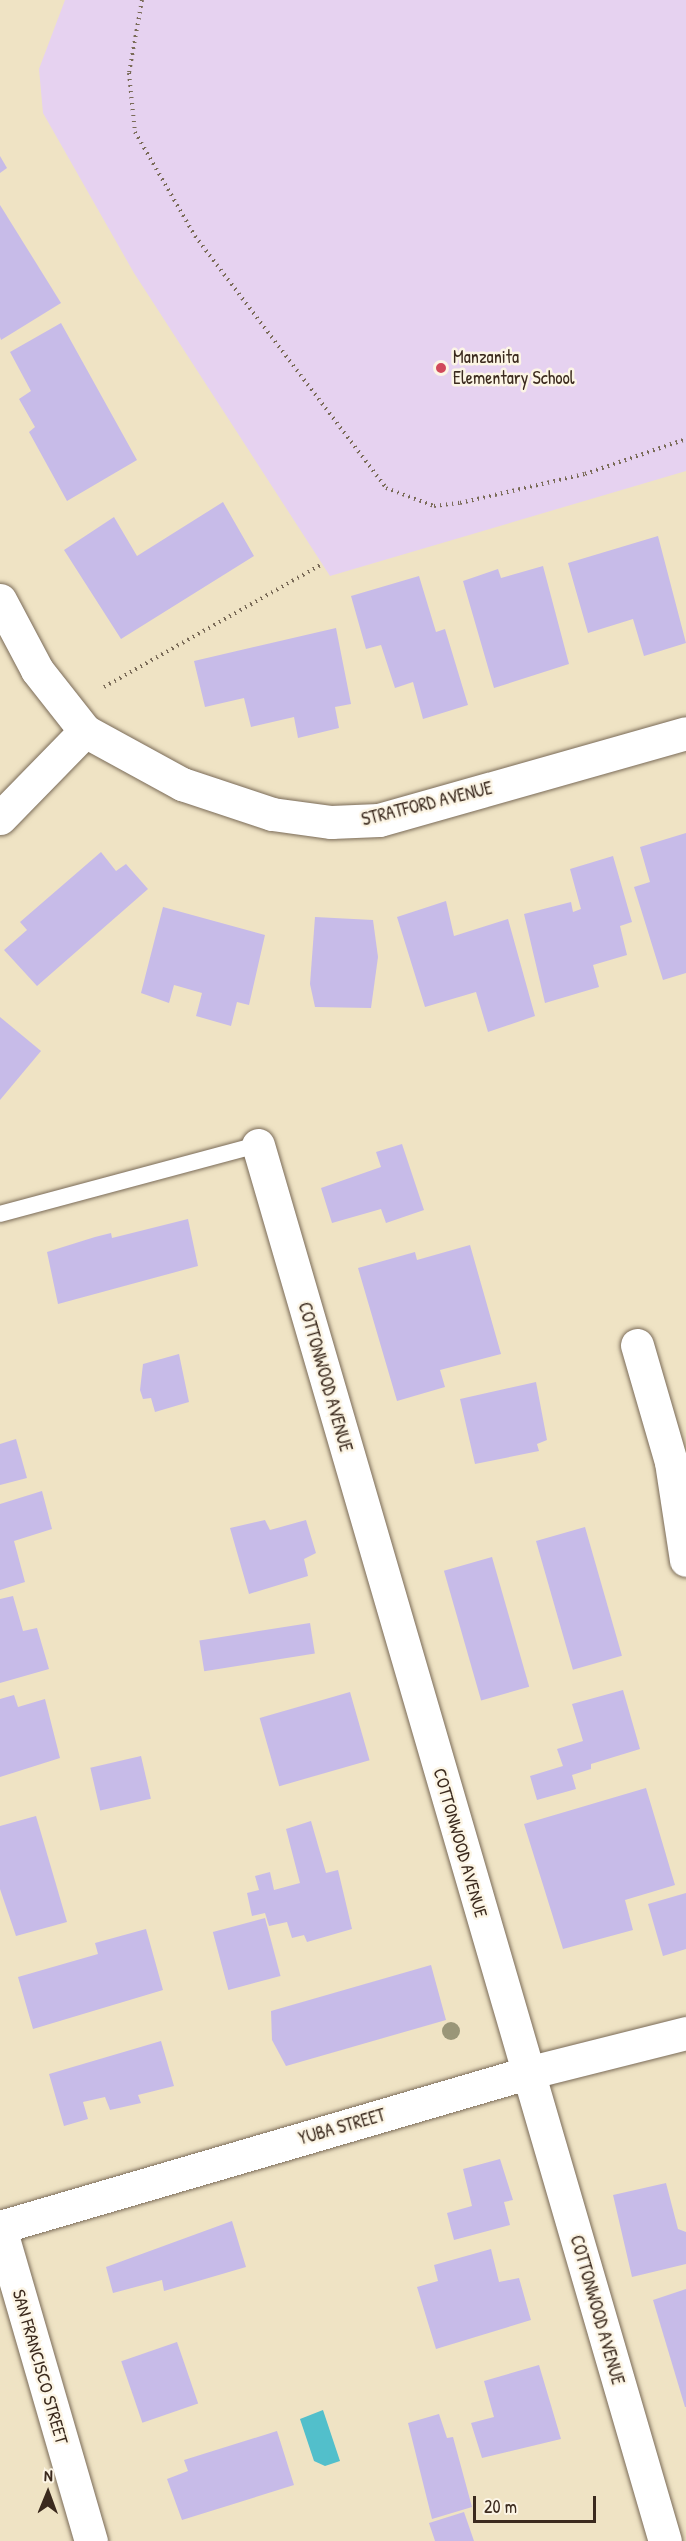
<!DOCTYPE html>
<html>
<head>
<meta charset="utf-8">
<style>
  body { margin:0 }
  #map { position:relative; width:686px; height:2541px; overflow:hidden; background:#efe3c4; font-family:"Patrick Hand",sans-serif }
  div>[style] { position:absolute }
  .built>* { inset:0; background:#e6d2f0 }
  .water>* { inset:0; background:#52bfcb }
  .building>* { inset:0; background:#c7bbe8; transform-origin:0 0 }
  .path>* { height:4px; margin-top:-2px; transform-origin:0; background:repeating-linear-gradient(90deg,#7a6b58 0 1.5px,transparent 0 6px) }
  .roads { filter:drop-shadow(0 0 2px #7a6b58) drop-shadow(0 0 2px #7a6b58) }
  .lane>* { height:16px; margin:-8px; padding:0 8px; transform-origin:8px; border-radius:8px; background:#fff }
  .street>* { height:33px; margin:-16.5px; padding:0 16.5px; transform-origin:16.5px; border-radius:16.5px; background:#fff }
  .trees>* { width:18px; height:18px; margin:-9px; border-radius:50%; background:#9a9678 }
  .dots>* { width:16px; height:16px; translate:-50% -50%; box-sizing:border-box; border:3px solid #fcf5e5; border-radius:50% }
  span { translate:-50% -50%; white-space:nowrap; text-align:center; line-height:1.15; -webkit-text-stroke:5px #fcf5e5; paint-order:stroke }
  .poi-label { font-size:18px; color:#3b2a1e }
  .left { translate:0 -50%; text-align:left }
  .street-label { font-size:18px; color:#3b2a1e }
  .north { position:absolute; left:18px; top:2463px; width:60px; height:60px; -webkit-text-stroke:4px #fcf5e5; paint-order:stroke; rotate:1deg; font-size:16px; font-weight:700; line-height:24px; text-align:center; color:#3b2a1e }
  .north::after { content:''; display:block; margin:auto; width:21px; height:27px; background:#3b2a1e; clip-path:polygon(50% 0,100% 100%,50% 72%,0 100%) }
  .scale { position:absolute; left:473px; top:2496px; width:123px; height:27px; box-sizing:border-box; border:3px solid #3b2a1e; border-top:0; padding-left:8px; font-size:18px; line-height:21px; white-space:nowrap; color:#3b2a1e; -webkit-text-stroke:4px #fcf5e5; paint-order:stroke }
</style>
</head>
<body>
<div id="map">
  <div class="built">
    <div style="clip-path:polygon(65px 0,686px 0,686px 471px,330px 576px,134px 273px,43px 113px,39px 69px)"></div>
  </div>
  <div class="water">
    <div style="clip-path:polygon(323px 2410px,340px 2461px,325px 2466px,314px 2461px,300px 2419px)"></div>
  </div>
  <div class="building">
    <div style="clip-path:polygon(0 156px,7px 168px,0 173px)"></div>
    <div style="clip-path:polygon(0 205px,61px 303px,1px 340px,0 337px)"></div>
    <div style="clip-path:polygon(61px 323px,137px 460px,67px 501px,29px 432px,35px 427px,19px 399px,31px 391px,10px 352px)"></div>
    <div style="clip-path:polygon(223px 502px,254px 556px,121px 639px,64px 550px,114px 517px,137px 556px)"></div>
    <div style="clip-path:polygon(658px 536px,686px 643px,644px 656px,633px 619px,588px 633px,568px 563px)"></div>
    <div style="clip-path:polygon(543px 566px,569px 664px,494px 688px,463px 581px,498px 569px,501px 578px)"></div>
    <div style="clip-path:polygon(419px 576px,436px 632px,445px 629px,468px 705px,423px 719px,413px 682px,395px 688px,381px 645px,366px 649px,351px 596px)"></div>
    <div style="clip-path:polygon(336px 628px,351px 704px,335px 707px,339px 728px,298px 738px,294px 717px,251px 727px,244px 698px,205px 707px,194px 661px)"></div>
    <div style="clip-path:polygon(686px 833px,686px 973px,663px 980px,634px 887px,650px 882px,640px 847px)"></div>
    <div style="clip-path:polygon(101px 852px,116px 871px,126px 864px,148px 889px,37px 986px,4px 950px,27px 930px,20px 922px)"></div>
    <div style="clip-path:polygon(613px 856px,632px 922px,620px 926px,627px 955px,593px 965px,599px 987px,545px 1003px,524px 914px,571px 902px,573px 912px,581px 909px,570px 869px)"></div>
    <div style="clip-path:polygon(446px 901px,454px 936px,508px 919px,535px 1016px,488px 1032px,476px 992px,425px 1007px,397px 917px)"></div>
    <div style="clip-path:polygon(163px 907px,265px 935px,249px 1005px,237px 1002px,231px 1026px,196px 1016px,202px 993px,174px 985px,169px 1003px,141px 993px)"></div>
    <div style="clip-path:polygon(315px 917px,373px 920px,378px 957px,371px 1008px,315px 1007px,310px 984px)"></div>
    <div style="clip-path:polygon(0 1017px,41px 1051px,0 1100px)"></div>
    <div style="clip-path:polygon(402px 1144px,424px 1210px,386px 1223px,381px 1209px,332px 1223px,321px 1188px,381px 1167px,376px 1152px)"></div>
    <div style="clip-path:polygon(188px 1219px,198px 1266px,58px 1304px,47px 1252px,95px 1237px,111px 1233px,112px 1238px)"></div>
    <div style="clip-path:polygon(470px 1245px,501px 1354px,440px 1370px,445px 1387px,397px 1401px,358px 1268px,415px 1252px,417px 1260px)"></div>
    <div style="clip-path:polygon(179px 1354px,189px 1402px,155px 1412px,151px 1398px,143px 1399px,140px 1390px,143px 1364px)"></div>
    <div style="clip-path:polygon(536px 1382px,547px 1440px,537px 1444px,539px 1451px,475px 1464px,460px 1399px)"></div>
    <div style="clip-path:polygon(16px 1439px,27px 1478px,0 1485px,0 1444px)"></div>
    <div style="clip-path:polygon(42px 1491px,52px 1529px,14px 1541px,25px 1582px,0 1590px,0 1504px)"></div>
    <div style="clip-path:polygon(265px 1520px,270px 1530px,306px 1520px,316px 1553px,304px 1559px,308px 1576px,249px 1594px,230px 1528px)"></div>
    <div style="left:585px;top:1527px;width:134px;height:51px;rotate:74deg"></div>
    <div style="left:492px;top:1557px;width:135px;height:50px;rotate:74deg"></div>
    <div style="clip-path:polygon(13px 1596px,23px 1631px,37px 1628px,49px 1669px,0 1683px,0 1599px)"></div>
    <div style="left:310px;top:1623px;width:31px;height:112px;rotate:81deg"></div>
    <div style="clip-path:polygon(623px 1690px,640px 1749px,591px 1764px,591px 1769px,572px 1775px,576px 1789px,537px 1800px,530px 1776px,563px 1766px,557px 1749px,583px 1741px,572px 1704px)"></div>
    <div style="left:350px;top:1692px;width:71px;height:94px;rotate:74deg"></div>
    <div style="clip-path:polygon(14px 1695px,18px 1707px,45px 1699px,60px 1758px,0 1777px,0 1699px)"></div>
    <div style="left:141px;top:1756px;width:44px;height:52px;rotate:77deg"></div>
    <div style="clip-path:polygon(646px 1788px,675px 1885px,625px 1900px,633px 1930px,563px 1949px,524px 1824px)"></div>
    <div style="clip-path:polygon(36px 1816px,67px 1922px,16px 1936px,0 1889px,0 1826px)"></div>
    <div style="clip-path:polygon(311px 1821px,326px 1873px,338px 1870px,352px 1929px,307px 1942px,304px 1935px,292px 1938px,287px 1922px,269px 1926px,265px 1913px,252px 1916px,247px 1893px,259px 1890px,255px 1876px,270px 1872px,274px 1890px,300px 1883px,286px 1829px)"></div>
    <div style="clip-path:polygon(686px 1893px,686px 1949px,663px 1956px,648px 1904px)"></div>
    <div style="left:265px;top:1918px;width:60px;height:54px;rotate:75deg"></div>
    <div style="clip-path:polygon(146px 1929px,163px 1990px,33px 2029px,18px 1977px,98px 1954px,95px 1943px)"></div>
    <div style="clip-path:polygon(431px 1965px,446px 2020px,286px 2066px,272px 2040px,271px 2011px)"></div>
    <div style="clip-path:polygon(161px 2041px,174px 2086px,138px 2095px,141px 2103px,110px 2110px,105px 2097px,83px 2102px,88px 2119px,64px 2126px,49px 2074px)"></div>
    <div style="clip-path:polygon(500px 2159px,513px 2200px,504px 2202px,510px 2225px,454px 2240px,447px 2213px,472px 2206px,463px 2169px)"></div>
    <div style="clip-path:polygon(666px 2183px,678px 2229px,686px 2232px,686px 2264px,632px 2277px,613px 2195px)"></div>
    <div style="clip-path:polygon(232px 2221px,246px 2267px,164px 2291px,162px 2280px,113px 2293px,106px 2267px)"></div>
    <div style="clip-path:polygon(491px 2249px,499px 2282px,519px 2278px,531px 2320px,436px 2349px,417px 2287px,438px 2281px,434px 2265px)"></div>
    <div style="clip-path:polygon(686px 2289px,686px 2407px,685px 2407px,653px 2300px)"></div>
    <div style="left:177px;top:2342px;width:65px;height:59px;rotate:71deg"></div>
    <div style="clip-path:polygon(539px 2365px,561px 2439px,482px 2458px,471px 2423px,494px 2417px,484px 2381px)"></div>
    <div style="clip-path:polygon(439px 2414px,447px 2438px,453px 2437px,472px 2507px,432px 2519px,408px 2423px)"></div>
    <div style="clip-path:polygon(277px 2431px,294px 2485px,182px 2520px,167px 2479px,188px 2471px,184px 2460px)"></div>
    <div style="clip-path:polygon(464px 2512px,474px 2541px,435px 2541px,429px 2523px)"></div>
  </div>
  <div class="path">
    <div style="left:142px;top:0;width:74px;rotate:100.1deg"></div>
    <div style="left:129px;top:73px;width:59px;rotate:84.2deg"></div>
    <div style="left:135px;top:132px;width:120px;rotate:60deg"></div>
    <div style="left:195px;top:236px;width:316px;rotate:52.8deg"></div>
    <div style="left:386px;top:488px;width:51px;rotate:20.6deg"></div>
    <div style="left:434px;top:506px;width:26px;rotate:-7deg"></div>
    <div style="left:460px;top:503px;width:128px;rotate:-13.1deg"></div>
    <div style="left:585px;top:474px;width:107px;rotate:-19.1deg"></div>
    <div style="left:104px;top:687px;width:250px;rotate:-29.4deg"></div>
  </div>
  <div class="roads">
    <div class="lane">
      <div style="left:0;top:1214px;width:267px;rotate:-15deg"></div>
    </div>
    <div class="street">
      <div style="left:0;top:600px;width:79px;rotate:62.1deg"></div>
      <div style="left:37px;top:670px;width:78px;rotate:51.8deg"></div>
      <div style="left:85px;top:731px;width:111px;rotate:28.7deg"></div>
      <div style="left:182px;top:784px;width:95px;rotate:18.4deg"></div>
      <div style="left:272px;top:814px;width:60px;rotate:7.7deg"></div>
      <div style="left:331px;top:822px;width:48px;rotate:-2.4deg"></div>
      <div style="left:379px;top:820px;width:319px;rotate:-15.8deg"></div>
      <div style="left:0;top:818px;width:122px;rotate:-45.7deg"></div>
      <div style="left:258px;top:1145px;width:1454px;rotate:73.75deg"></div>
      <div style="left:637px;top:1345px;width:122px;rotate:73.8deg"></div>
      <div style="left:671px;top:1462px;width:99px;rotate:81.3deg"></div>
      <div style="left:0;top:2227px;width:549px;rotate:-16.29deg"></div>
      <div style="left:527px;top:2073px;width:164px;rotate:-14.1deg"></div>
      <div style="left:0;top:2228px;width:326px;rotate:73.8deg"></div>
    </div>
  </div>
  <div class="trees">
    <div style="left:451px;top:2031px"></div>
  </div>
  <div class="dots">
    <div style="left:441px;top:368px;background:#d1495b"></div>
  </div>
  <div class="poi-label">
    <span class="left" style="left:453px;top:368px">Manzanita<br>Elementary School</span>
  </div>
  <div class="street-label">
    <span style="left:427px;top:804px;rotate:-14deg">STRATFORD AVENUE</span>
    <span style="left:325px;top:1377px;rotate:74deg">COTTONWOOD AVENUE</span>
    <span style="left:460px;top:1843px;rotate:74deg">COTTONWOOD AVENUE</span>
    <span style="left:342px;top:2127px;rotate:-16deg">YUBA STREET</span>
    <span style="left:597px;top:2310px;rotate:74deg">COTTONWOOD AVENUE</span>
    <span style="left:40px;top:2367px;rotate:74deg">SAN FRANCISCO STREET</span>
  </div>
  <div class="north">N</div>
  <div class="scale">20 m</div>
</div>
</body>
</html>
